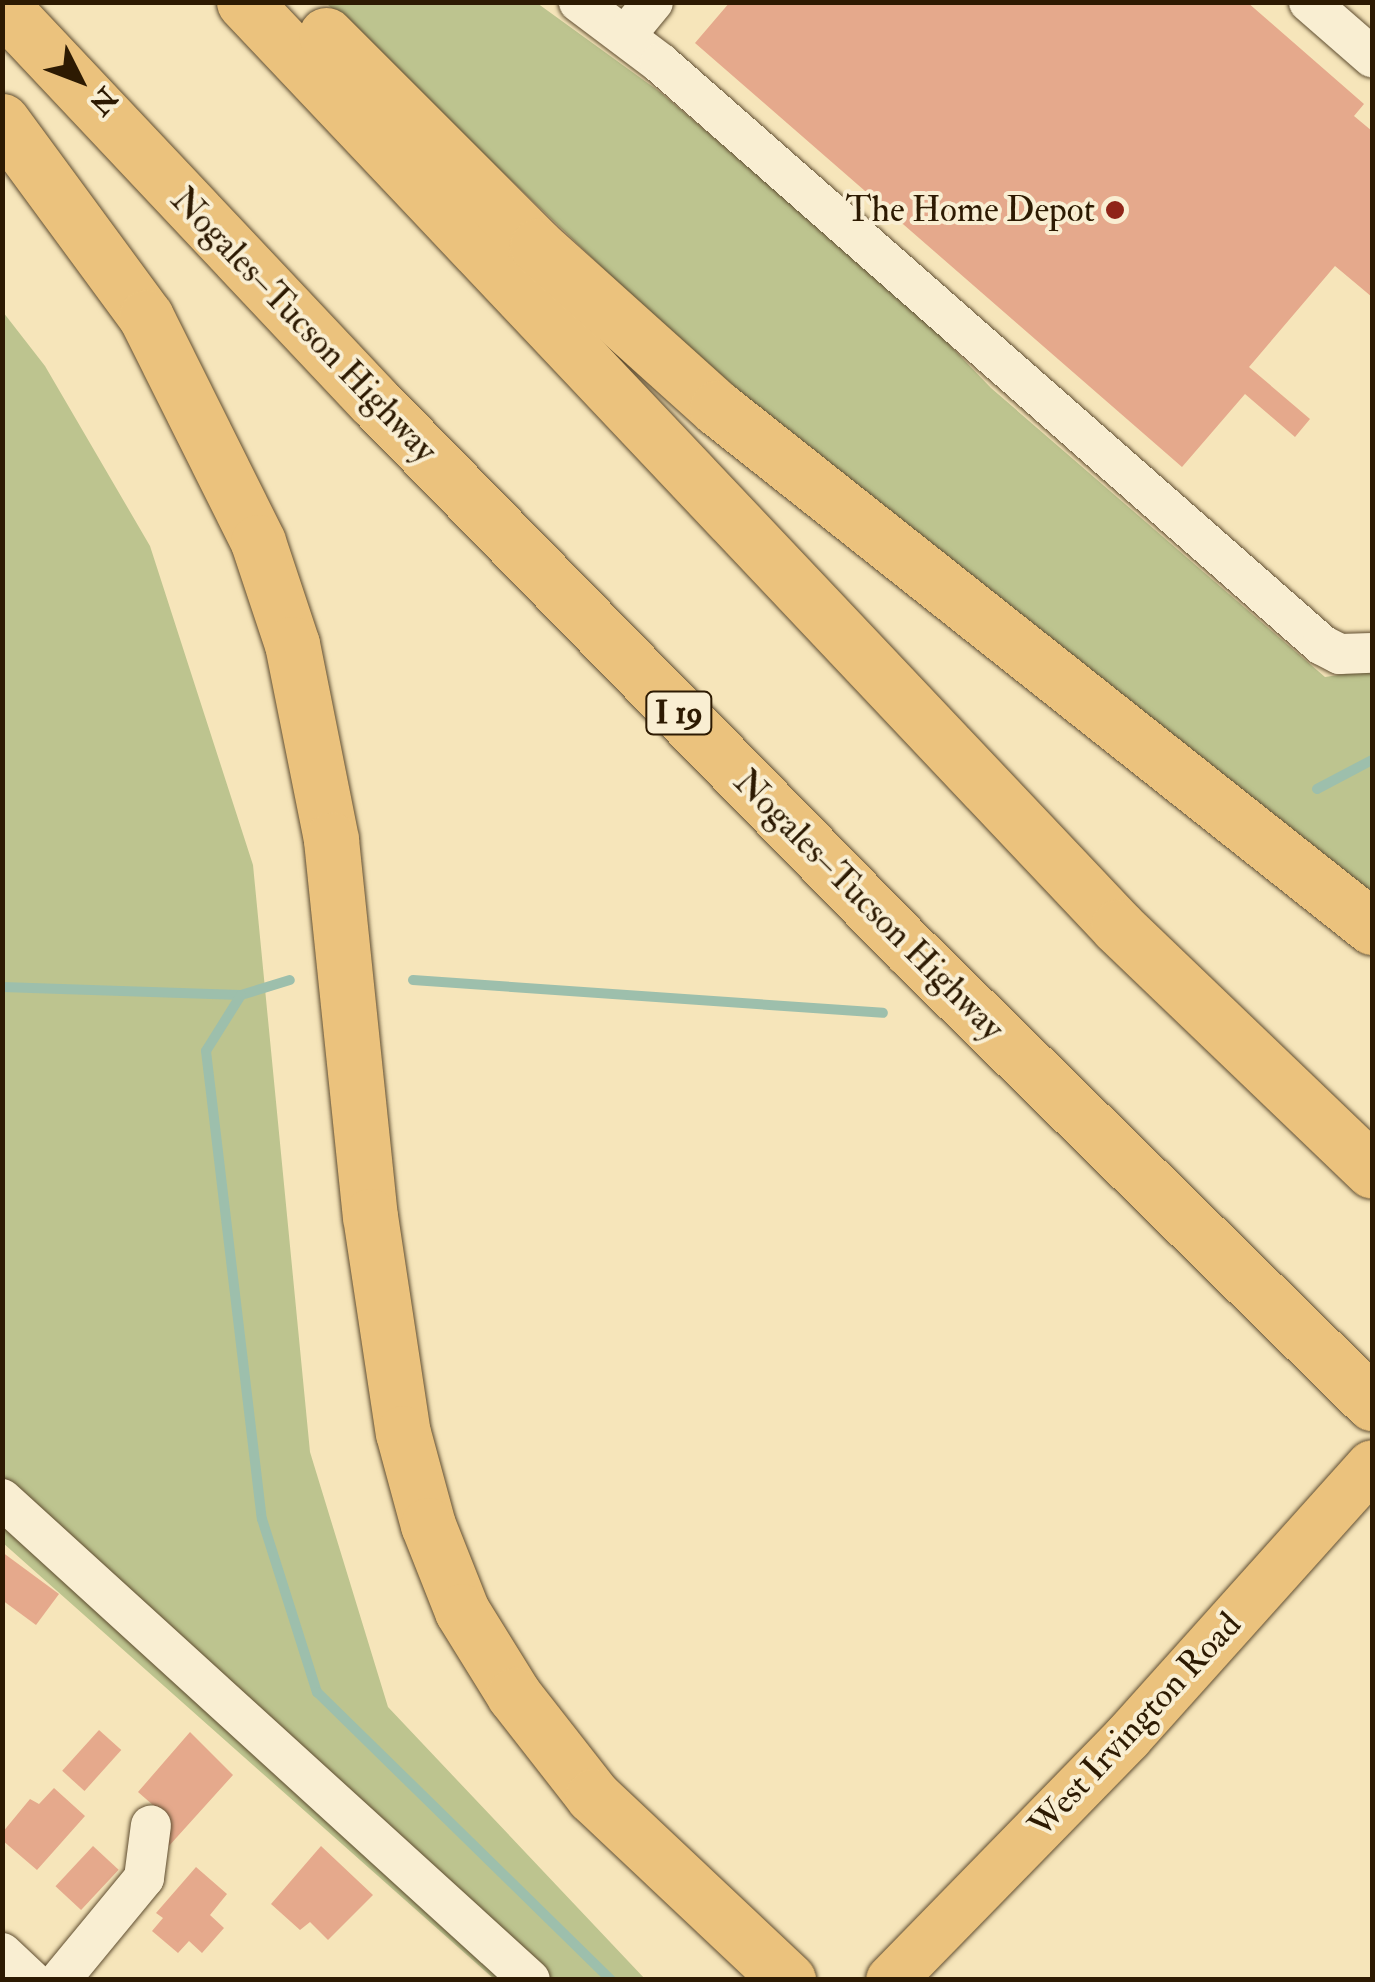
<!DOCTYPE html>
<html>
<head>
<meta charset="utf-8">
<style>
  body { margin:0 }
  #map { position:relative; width:1375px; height:1982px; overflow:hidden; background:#f6e5ba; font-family:"IM FELL Double Pica",serif }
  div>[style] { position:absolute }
  .green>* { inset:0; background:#bdc48f }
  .stream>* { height:10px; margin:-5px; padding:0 5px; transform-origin:5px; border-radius:5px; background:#9dbfac }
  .building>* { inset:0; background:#e5a98c; transform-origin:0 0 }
  .roads { filter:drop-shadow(0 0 2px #5f4d30) drop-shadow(0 0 2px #5f4d30) }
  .minor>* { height:40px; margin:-20px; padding:0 20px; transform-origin:20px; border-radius:20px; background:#f9eed2 }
  .major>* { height:50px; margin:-25px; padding:0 25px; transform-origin:25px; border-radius:25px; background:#ebc27d }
  .highway>* { height:55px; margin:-27.5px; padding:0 27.5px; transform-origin:27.5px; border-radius:27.5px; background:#ebc27d }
  .dots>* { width:28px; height:28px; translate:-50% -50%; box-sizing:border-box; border:5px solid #f9eed2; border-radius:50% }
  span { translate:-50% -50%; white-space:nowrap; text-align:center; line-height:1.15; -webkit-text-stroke:8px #f9eed2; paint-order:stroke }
  .shield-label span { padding:2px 8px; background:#f9eed2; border:2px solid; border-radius:8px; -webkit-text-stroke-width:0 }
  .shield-label { font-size:32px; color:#2d1a02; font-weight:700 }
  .poi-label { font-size:35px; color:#2d1a02 }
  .right { translate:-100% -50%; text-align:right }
  .street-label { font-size:35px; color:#2d1a02 }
  .frame { position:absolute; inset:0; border:5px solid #2d1a02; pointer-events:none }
  .north { position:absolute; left:30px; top:30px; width:100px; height:100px; -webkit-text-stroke:8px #f9eed2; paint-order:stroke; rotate:132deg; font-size:28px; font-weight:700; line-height:40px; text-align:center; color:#2d1a02 }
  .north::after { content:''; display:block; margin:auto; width:35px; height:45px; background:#2d1a02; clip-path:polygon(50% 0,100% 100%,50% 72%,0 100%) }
</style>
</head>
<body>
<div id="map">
  <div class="green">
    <div style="clip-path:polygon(326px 3px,537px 3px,660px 92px,911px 305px,991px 388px,1325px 677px,1372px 670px,1372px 901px,751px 410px)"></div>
    <div style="clip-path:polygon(3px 312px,45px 366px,150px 546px,253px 865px,310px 1452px,388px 1707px,645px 1979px,494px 1979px,3px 1543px)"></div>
  </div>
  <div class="stream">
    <div style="left:1317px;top:789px;width:62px;rotate:-27.8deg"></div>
    <div style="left:413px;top:980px;width:471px;rotate:4deg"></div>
    <div style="left:2px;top:987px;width:239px;rotate:1.9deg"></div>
    <div style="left:241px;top:995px;width:51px;rotate:-17deg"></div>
    <div style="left:241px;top:995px;width:66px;rotate:122deg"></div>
    <div style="left:206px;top:1051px;width:471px;rotate:83.2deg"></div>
    <div style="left:262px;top:1519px;width:182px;rotate:72.4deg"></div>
    <div style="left:317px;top:1692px;width:412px;rotate:44.4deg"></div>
  </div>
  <div class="building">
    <div style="clip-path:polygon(730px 2px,1247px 2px,1364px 104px,1354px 116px,1372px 131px,1372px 297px,1335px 266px,1249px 367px,1310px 419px,1295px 437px,1245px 394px,1182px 467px,695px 43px)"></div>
    <div style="clip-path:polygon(2px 1552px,59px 1594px,36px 1625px,2px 1600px)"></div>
    <div style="left:99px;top:1730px;width:30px;height:55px;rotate:42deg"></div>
    <div style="clip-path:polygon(190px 1732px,233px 1775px,168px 1847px,155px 1834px,169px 1819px,138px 1792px)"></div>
    <div style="clip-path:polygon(54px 1788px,85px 1816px,37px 1870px,2px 1840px,2px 1833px,30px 1799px,39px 1804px)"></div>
    <div style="left:93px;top:1846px;width:35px;height:55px;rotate:43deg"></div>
    <div style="clip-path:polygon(321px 1846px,373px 1895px,328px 1940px,310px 1922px,300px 1930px,271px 1904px)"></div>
    <div style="clip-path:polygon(196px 1867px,227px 1894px,210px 1915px,224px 1928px,202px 1953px,189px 1941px,178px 1953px,152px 1931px,163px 1918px,156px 1913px)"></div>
  </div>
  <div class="roads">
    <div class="minor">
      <div style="left:579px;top:2px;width:101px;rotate:37deg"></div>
      <div style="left:660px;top:63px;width:881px;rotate:41.32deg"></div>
      <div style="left:1322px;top:645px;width:20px;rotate:27deg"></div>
      <div style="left:1340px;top:654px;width:32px;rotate:-2deg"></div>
      <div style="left:1309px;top:2px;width:84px;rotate:41.1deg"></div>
      <div style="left:625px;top:36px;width:44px;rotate:-50.5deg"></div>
      <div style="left:2px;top:1499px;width:714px;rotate:42.33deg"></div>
      <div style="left:2px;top:1953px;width:40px;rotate:43deg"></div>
      <div style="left:60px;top:1980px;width:132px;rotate:-50.5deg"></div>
      <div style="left:144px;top:1878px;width:53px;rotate:-82.5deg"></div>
    </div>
    <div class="major">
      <div style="left:891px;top:1980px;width:339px;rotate:-45.7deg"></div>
      <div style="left:1128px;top:1737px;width:365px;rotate:-48.1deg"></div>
    </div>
    <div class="highway">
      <div style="left:244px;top:2px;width:1273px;rotate:46.62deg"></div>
      <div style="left:1118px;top:927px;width:352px;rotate:43.8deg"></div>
      <div style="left:2px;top:6px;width:543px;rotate:46.72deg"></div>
      <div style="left:374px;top:401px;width:764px;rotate:45.64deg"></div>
      <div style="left:908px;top:947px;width:651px;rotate:44.5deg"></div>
      <div style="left:326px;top:35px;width:298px;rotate:45deg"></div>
      <div style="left:537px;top:246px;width:242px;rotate:42deg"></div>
      <div style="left:717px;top:408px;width:836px;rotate:38.39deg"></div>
      <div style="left:2px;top:121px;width:243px;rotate:53.7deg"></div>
      <div style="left:146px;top:317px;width:251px;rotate:63.5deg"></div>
      <div style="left:258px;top:542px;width:108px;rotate:71.6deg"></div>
      <div style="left:292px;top:644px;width:200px;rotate:78.7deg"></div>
      <div style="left:331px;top:840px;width:378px;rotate:84.1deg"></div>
      <div style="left:370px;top:1216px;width:219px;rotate:81.4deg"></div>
      <div style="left:403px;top:1433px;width:95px;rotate:74.8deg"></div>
      <div style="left:428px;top:1525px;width:92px;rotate:68.4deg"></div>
      <div style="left:462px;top:1611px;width:99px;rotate:58.2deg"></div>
      <div style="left:514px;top:1695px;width:128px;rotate:52deg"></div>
      <div style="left:593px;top:1796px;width:268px;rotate:43.3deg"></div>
    </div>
  </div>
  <div class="dots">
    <div style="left:1115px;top:210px;background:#8f2418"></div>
  </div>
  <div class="shield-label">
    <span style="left:679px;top:713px">I 19</span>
  </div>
  <div class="poi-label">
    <span class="right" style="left:1095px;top:210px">The Home Depot</span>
  </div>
  <div class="street-label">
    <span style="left:304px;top:325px;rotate:46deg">Nogales–Tucson Highway</span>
    <span style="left:869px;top:905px;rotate:45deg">Nogales–Tucson Highway</span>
    <span style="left:1135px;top:1725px;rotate:-47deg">West Irvington Road</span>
  </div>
  <div class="frame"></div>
  <div class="north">N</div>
</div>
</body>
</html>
